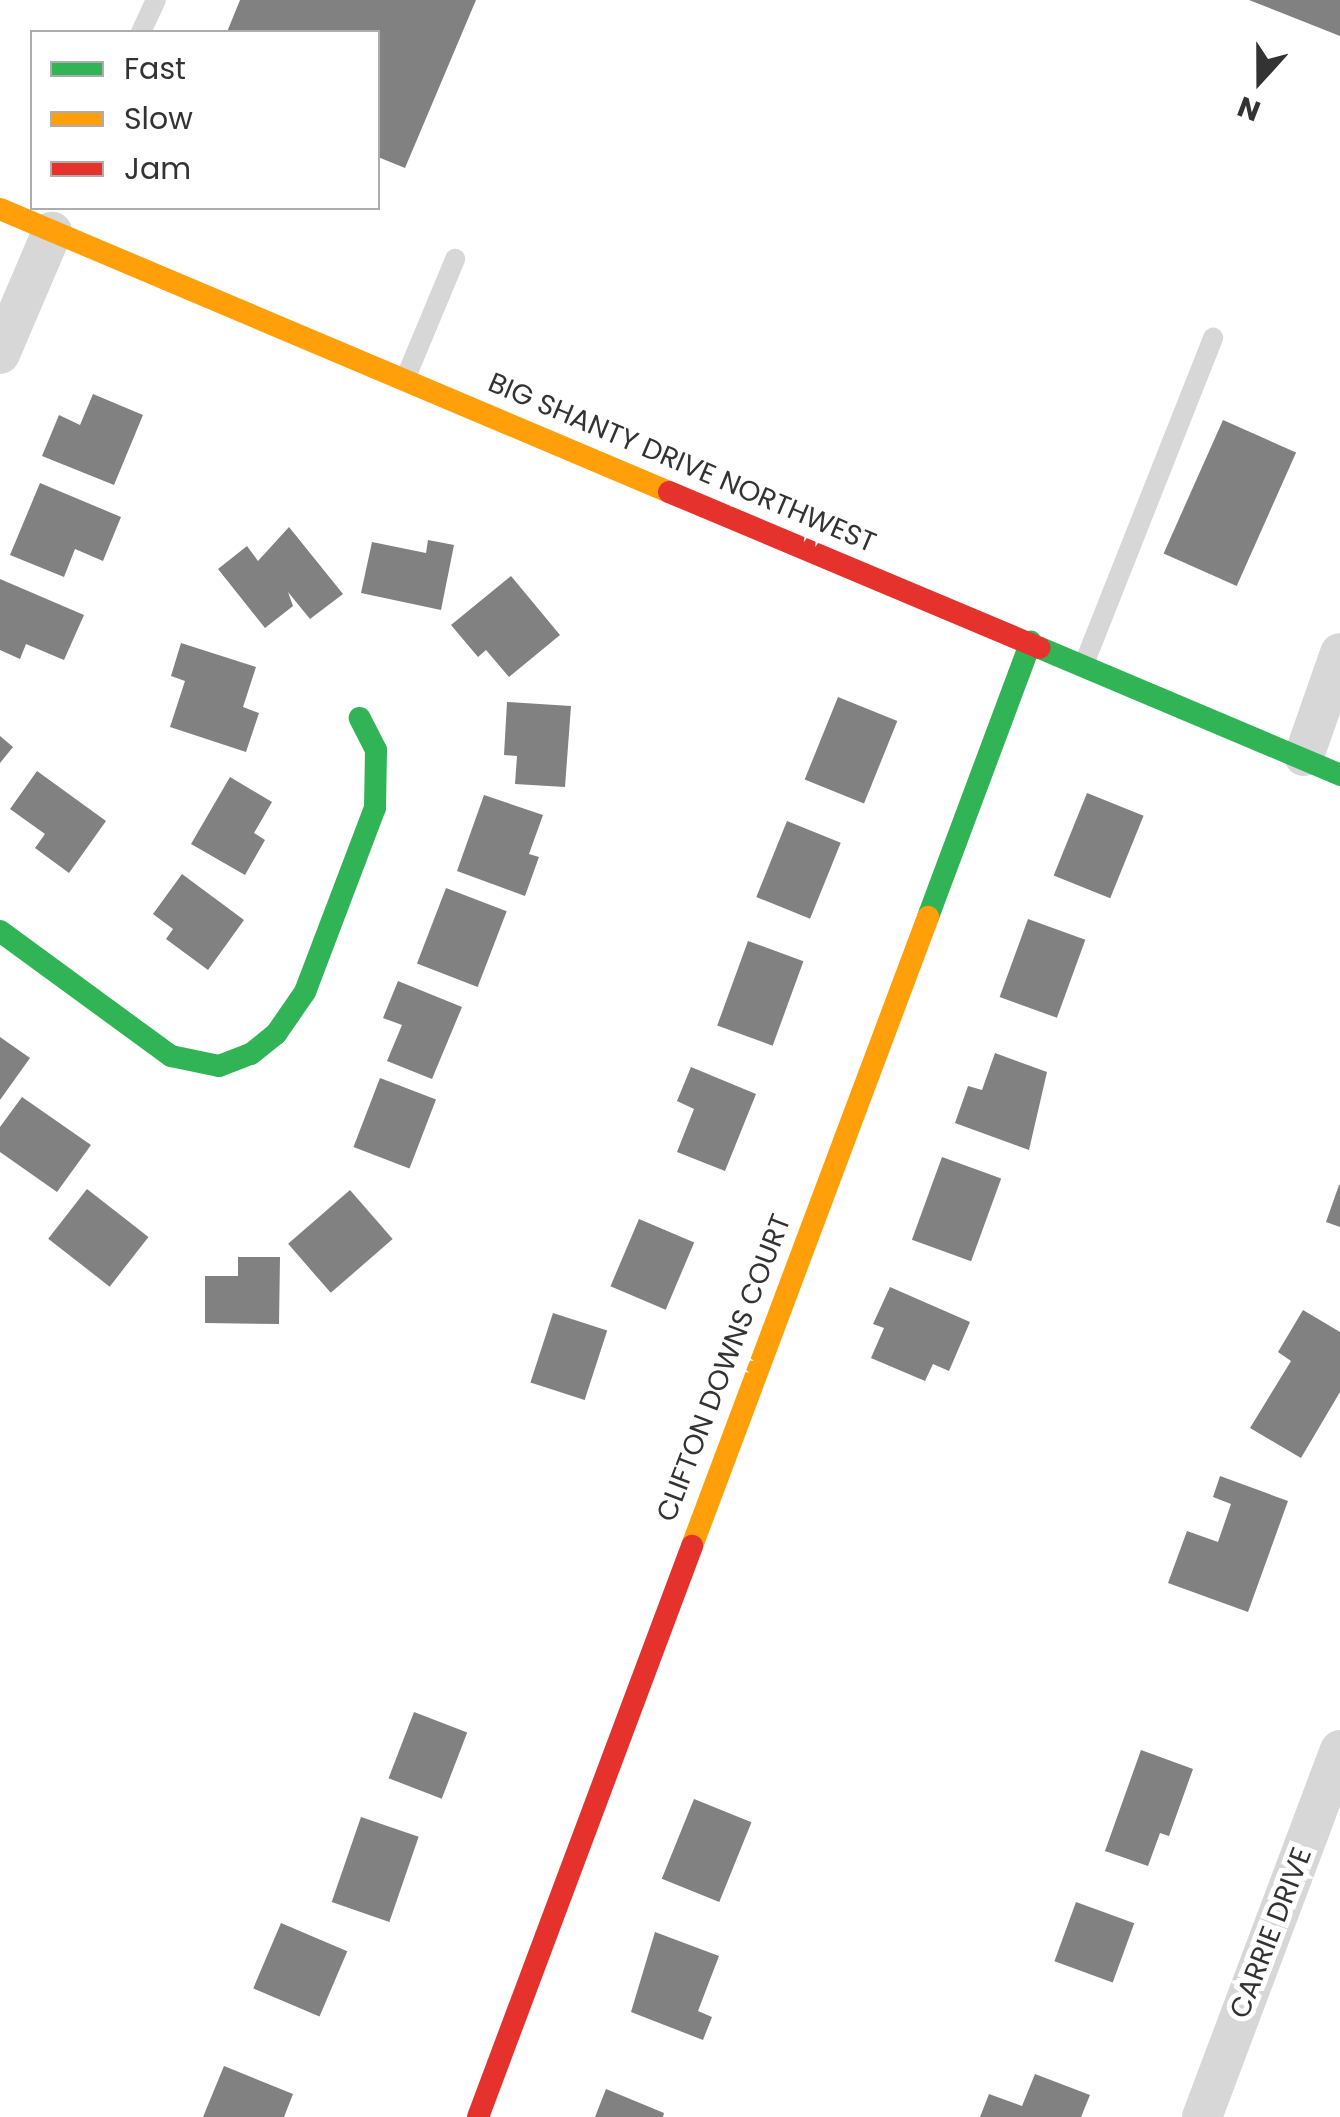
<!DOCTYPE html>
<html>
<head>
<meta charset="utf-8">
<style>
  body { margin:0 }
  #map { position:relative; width:1340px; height:2117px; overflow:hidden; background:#fff; font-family:Poppins,sans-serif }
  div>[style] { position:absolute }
  .building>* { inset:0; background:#818181; transform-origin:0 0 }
  .lane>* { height:20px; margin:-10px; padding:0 10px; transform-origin:10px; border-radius:10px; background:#d7d7d7 }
  .street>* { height:40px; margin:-20px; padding:0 20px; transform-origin:20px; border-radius:20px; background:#d7d7d7 }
  .fast>* { height:22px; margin:-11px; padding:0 11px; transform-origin:11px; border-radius:11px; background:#30b455 }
  .slow>* { height:22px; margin:-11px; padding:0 11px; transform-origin:11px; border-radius:11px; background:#ff9f0a }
  .jam>* { height:22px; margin:-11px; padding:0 11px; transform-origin:11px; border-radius:11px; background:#e5322d }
  span { translate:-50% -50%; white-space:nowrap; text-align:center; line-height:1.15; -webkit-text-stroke:10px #fff; paint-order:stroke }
  .street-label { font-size:28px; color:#333 }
  .legend { position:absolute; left:30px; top:30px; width:350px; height:180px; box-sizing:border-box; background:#fff; border:2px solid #adadad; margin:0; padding:12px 18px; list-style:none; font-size:30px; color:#333 }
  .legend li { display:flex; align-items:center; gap:20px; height:50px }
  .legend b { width:50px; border:2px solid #adadad }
  .north { position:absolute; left:1210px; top:30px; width:100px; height:100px; -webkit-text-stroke:8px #fff; paint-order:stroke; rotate:201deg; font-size:28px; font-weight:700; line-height:40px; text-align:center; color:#333 }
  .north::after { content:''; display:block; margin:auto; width:35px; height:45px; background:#333; clip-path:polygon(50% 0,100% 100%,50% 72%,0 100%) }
</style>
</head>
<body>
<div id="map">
  <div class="building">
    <div style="clip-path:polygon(240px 0,476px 0,405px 168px,378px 157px,378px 32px,227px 32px)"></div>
    <div style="clip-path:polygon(1249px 0,1340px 0,1340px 36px)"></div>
    <div style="clip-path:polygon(93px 394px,143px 415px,114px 485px,42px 456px,59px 415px,80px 425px)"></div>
    <div style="left:1223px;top:420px;width:80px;height:146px;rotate:24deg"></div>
    <div style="clip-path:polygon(40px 483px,121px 517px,103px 561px,75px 549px,64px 577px,10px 555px)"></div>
    <div style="clip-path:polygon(289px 527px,343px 594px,310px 619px,288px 592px,293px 606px,265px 628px,218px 569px,247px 546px,258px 561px)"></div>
    <div style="clip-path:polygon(428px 540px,454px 545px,441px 610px,361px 593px,372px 542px,426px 553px)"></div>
    <div style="clip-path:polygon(511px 576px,560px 635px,509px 677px,486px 650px,478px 657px,451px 625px)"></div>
    <div style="clip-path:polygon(0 579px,84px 615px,64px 660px,26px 644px,20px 659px,0 650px)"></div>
    <div style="clip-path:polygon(181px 643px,256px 667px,243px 707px,259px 713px,246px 752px,170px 727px,185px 681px,171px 676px)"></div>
    <div style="left:838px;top:697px;width:64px;height:89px;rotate:22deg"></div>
    <div style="clip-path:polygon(507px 702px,571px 706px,565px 787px,515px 784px,517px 756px,504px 755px)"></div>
    <div style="clip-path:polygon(0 736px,13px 747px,0 763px)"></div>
    <div style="clip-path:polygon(37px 771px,106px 821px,69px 873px,35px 848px,45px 834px,10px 809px)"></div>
    <div style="clip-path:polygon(230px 777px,272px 802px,254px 833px,265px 840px,245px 875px,191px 844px)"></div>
    <div style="left:1087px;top:793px;width:61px;height:89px;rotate:22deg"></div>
    <div style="clip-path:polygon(484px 795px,543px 815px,529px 854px,539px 857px,525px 896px,457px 871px)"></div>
    <div style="left:787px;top:821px;width:58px;height:82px;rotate:22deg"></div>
    <div style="clip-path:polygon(182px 874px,244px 920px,208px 970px,166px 939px,173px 929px,153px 914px)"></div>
    <div style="left:446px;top:888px;width:65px;height:81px;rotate:21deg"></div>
    <div style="left:1028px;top:919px;width:61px;height:83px;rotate:20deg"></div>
    <div style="left:748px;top:941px;width:59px;height:90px;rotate:20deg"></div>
    <div style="clip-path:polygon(398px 981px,462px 1007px,432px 1079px,387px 1061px,402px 1025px,383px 1018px)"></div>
    <div style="clip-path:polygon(0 1037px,30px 1058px,0 1100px)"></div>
    <div style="clip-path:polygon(995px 1053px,1047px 1072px,1029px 1150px,955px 1123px,968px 1086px,982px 1090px)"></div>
    <div style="clip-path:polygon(691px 1067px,756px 1094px,725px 1171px,677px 1152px,694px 1109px,677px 1101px)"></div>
    <div style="left:380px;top:1078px;width:60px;height:74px;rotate:21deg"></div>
    <div style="clip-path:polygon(22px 1097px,91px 1145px,57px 1192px,0 1152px,0 1127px)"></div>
    <div style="left:942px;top:1157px;width:63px;height:88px;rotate:20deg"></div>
    <div style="clip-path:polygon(1339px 1185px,1340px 1185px,1340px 1227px,1326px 1222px)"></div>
    <div style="left:87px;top:1189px;width:78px;height:63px;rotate:38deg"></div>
    <div style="left:350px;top:1190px;width:65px;height:82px;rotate:49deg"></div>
    <div style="left:639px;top:1219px;width:60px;height:73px;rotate:23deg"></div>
    <div style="clip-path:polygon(238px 1257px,280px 1257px,279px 1324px,205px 1323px,205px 1276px,238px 1276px)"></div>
    <div style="clip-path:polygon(890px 1287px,970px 1322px,949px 1371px,933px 1364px,925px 1381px,871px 1358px,884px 1328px,873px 1324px)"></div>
    <div style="clip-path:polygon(1303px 1310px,1340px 1332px,1340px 1392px,1301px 1458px,1250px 1428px,1291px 1361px,1278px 1352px)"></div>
    <div style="left:553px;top:1313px;width:57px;height:73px;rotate:18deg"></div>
    <div style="clip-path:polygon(1220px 1476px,1288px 1501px,1248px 1612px,1168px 1583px,1187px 1531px,1218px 1542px,1231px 1504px,1213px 1497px)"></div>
    <div style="left:414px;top:1712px;width:57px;height:71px;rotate:21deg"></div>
    <div style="clip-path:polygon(1141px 1750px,1193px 1769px,1169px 1836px,1160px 1833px,1148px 1866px,1105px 1851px)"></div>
    <div style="left:694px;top:1799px;width:62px;height:86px;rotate:22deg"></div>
    <div style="left:361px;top:1817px;width:61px;height:90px;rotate:19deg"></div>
    <div style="left:1076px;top:1902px;width:62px;height:63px;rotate:20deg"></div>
    <div style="left:281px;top:1923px;width:72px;height:71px;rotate:23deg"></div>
    <div style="clip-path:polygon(655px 1932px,719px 1956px,698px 2011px,712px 2017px,703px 2040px,631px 2012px)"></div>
    <div style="clip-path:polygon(224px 2066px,293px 2094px,284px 2117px,203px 2117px)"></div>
    <div style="clip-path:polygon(1035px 2074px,1090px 2095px,1081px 2117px,980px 2117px,989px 2094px,1022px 2106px)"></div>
    <div style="clip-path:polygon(606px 2089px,664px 2113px,663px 2117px,595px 2117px)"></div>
  </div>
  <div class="lane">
    <div style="left:141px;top:32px;width:35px;rotate:-65deg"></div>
    <div style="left:406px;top:377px;width:128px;rotate:-67.4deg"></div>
    <div style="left:1084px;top:664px;width:351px;rotate:-68.4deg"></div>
  </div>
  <div class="street">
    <div style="left:0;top:354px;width:133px;rotate:-66.9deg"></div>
    <div style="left:1304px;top:756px;width:109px;rotate:-70.7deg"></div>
    <div style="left:1202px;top:2117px;width:392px;rotate:-69.4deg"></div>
  </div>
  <div class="fast">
    <div style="left:1040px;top:648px;width:326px;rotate:22.9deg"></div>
    <div style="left:928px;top:917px;width:294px;rotate:-69.5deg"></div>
    <div style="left:0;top:931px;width:212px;rotate:36.2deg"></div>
    <div style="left:171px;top:1056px;width:49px;rotate:11.8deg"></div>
    <div style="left:219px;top:1066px;width:34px;rotate:-21deg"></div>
    <div style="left:251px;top:1054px;width:32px;rotate:-39deg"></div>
    <div style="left:276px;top:1034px;width:51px;rotate:-55.4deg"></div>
    <div style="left:305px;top:992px;width:197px;rotate:-69.2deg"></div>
    <div style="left:375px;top:808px;width:58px;rotate:-89deg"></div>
    <div style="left:376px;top:750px;width:36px;rotate:-117deg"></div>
  </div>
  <div class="slow">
    <div style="left:0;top:209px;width:726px;rotate:22.93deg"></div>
    <div style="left:692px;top:1546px;width:672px;rotate:-69.43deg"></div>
  </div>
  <div class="jam">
    <div style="left:669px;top:492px;width:402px;rotate:22.8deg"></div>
    <div style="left:478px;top:2117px;width:610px;rotate:-69.45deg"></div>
  </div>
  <div class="street-label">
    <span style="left:682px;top:463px;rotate:23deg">BIG SHANTY DRIVE NORTHWEST</span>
    <span style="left:724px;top:1368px;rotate:-69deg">CLIFTON DOWNS COURT</span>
    <span style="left:1271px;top:1933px;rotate:-69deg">CARRIE DRIVE</span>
  </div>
  <ul class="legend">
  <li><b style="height:12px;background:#30b455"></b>Fast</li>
  <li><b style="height:12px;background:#ff9f0a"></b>Slow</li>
  <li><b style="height:12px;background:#e5322d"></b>Jam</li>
  </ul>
  <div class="north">N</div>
</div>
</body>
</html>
